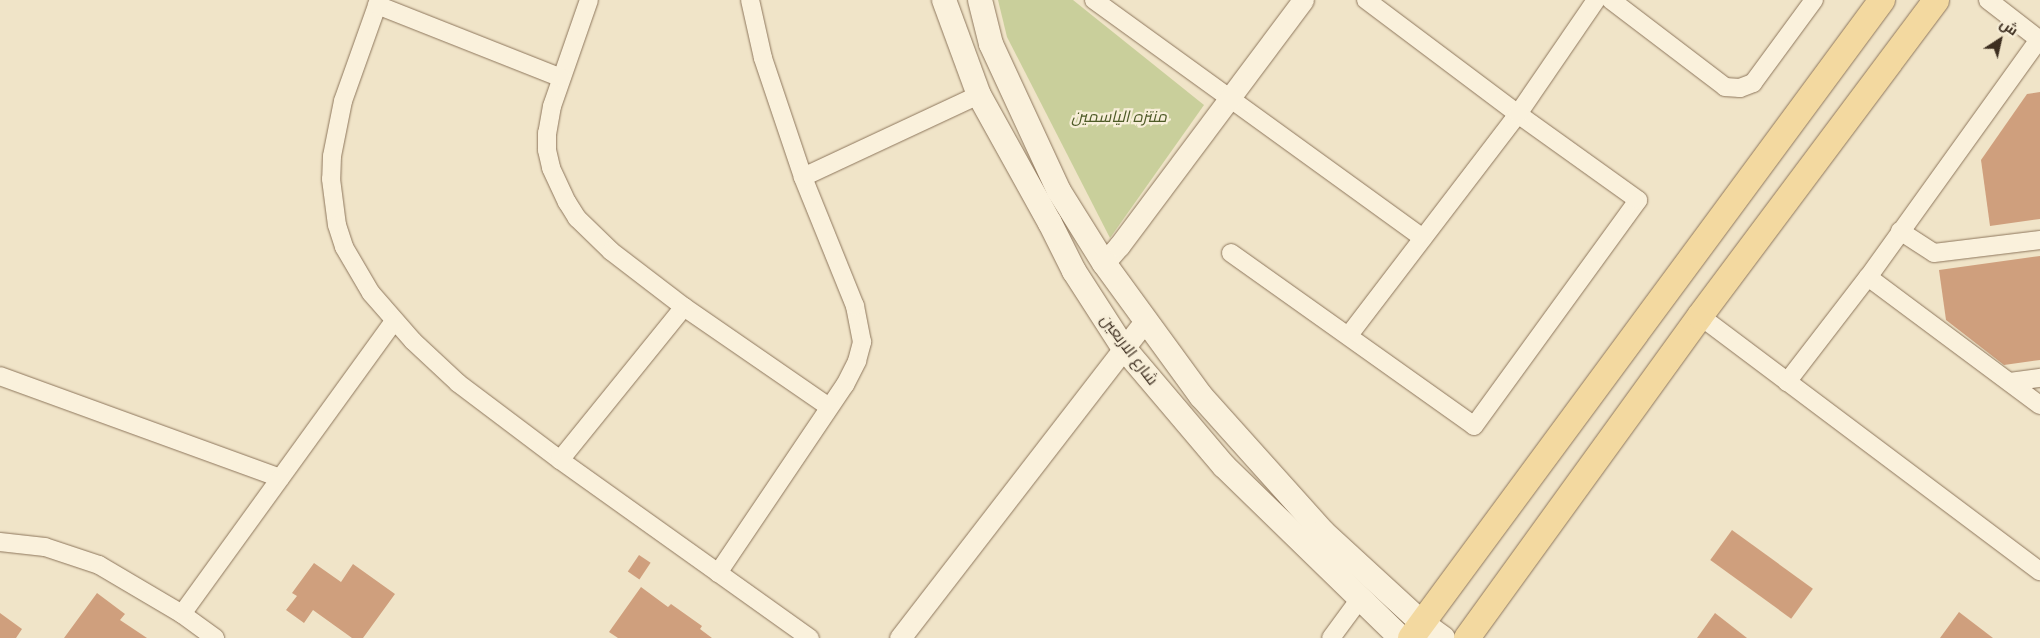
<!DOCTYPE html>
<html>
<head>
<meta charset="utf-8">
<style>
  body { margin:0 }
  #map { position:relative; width:2040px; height:638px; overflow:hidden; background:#f0e4c8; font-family:"Zilla Slab",Cairo,serif }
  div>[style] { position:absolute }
  .green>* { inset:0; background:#c9cf9b }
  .building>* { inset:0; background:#cf9f7d; transform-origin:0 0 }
  .roads { filter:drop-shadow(0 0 1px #8d765c) drop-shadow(0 0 1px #8d765c) }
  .minor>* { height:18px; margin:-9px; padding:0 9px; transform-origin:9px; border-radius:9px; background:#faf1dc }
  .tertiary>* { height:21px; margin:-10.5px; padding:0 10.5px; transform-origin:10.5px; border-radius:10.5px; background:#faf1dc }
  .secondary>* { height:24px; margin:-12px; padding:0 12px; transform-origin:12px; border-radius:12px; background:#faf1dc }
  .primary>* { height:26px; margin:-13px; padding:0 13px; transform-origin:13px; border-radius:13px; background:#f3d9a0 }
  span { translate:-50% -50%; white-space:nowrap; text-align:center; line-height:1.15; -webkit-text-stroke:4.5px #f7eed8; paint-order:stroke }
  .park-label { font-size:16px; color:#4d5a26; font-style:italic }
  .street-label { font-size:16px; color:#3d2e20 }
  .north { position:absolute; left:1975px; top:15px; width:50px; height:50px; -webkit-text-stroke:4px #f7eed8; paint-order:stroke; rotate:35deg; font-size:14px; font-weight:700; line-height:20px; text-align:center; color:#3d2e20 }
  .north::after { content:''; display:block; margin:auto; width:18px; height:22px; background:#3d2e20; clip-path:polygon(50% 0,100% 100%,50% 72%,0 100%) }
</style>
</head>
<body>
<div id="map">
  <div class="green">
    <div style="clip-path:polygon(998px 0,1073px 0,1204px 105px,1110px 238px,1007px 37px)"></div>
  </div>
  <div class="building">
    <div style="clip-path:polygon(2040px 92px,2040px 219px,1990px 226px,1981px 160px,2027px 94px)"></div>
    <div style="clip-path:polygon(2040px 256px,2040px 360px,2004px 365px,1946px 320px,1939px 270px)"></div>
    <div style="left:1732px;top:530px;width:100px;height:37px;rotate:36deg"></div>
    <div style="left:639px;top:555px;width:14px;height:20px;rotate:34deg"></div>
    <div style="clip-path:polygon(314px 563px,341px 582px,353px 564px,395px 594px,363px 638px,352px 638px,313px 610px,304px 623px,286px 610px,297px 596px,292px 593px)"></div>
    <div style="clip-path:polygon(641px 587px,668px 607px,671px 604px,702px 626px,700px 629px,712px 638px,618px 638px,609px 632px)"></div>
    <div style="clip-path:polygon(97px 593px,125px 614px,120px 620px,147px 638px,64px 638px)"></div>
    <div style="clip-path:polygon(1959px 612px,1993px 638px,1940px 638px)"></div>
    <div style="clip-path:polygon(0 613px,22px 629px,16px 638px,0 638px)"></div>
    <div style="clip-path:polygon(1715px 613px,1747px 638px,1697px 638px)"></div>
  </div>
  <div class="roads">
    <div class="minor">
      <div style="left:379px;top:0;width:107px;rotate:109.6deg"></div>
      <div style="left:343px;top:101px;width:56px;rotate:101.3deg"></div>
      <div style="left:332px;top:156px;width:23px;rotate:92deg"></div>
      <div style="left:331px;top:179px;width:46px;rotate:82.6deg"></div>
      <div style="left:337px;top:225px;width:23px;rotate:72deg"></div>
      <div style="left:344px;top:247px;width:53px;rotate:59.6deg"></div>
      <div style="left:371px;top:293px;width:64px;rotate:48.8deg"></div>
      <div style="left:413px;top:341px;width:62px;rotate:43deg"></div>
      <div style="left:458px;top:383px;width:128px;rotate:37deg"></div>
      <div style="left:560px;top:460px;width:307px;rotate:35.5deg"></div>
      <div style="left:589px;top:0;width:112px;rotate:109.2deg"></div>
      <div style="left:552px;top:106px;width:27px;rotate:100deg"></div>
      <div style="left:547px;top:133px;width:17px;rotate:90deg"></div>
      <div style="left:547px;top:150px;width:18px;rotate:77deg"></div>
      <div style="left:551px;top:168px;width:38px;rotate:65deg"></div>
      <div style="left:567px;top:202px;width:19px;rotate:58deg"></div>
      <div style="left:577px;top:218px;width:47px;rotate:44.1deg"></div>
      <div style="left:611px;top:251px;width:92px;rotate:37.5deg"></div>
      <div style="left:684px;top:307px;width:176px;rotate:34.6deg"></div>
      <div style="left:1094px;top:0;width:406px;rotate:35.9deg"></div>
      <div style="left:1611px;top:0;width:143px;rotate:37.3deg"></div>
      <div style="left:1725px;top:87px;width:15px;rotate:4deg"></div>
      <div style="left:1740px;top:88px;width:14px;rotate:-21deg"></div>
      <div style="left:1753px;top:83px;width:103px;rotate:-53.7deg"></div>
      <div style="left:1988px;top:0;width:66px;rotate:37.6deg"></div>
      <div style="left:377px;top:5px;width:198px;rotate:21.6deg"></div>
      <div style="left:2040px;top:38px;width:294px;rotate:125.7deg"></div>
      <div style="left:1868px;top:277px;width:214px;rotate:36.7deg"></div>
      <div style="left:803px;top:177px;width:194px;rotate:-25deg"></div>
      <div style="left:1900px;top:231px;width:40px;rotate:32.9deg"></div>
      <div style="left:1934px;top:253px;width:107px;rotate:-7deg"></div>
      <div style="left:1231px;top:253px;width:298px;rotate:35.4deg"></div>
      <div style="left:1474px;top:426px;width:279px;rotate:-54deg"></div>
      <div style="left:1638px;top:200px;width:148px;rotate:-144.4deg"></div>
      <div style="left:1518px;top:114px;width:190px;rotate:-143.1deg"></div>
      <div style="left:1700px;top:316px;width:425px;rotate:36.9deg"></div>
      <div style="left:1349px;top:335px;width:278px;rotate:-52.6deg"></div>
      <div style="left:1518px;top:114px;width:138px;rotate:-55.6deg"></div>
      <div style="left:0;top:376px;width:298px;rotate:20deg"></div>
      <div style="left:1787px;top:382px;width:133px;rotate:-52.4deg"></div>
      <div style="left:2010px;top:382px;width:30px;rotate:-8deg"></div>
      <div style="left:560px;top:460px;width:197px;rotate:-51deg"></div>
      <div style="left:0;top:542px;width:45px;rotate:6.3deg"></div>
      <div style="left:45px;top:547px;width:57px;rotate:18.4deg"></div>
      <div style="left:99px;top:565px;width:96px;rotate:30.6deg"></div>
      <div style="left:182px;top:614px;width:41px;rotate:36deg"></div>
      <div style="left:718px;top:573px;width:227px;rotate:-56deg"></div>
      <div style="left:845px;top:385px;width:27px;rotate:-63deg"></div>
      <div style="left:857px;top:361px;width:20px;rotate:-75deg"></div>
      <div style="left:862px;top:342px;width:37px;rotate:-101deg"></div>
      <div style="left:855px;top:306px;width:139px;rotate:-112deg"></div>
      <div style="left:803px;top:177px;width:126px;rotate:-108.6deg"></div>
      <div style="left:763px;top:58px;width:59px;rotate:-102.6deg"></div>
      <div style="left:182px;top:614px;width:362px;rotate:-54.1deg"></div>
      <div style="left:1331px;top:638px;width:47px;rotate:-53.6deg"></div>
    </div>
    <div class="tertiary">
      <div style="left:1104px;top:263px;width:23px;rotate:-49deg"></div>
      <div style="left:1119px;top:246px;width:307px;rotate:-53.2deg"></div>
      <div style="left:900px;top:638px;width:402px;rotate:-52.3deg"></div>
    </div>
    <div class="secondary">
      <div style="left:944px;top:0;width:101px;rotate:69.8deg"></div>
      <div style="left:979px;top:95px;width:146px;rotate:61deg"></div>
      <div style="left:1050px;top:223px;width:54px;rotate:63.4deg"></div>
      <div style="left:1074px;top:271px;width:90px;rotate:57.2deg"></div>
      <div style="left:1123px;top:347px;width:156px;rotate:49.7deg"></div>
      <div style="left:1224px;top:466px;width:247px;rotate:44.2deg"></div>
      <div style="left:980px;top:0;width:45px;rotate:76deg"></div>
      <div style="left:991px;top:44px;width:162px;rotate:65.2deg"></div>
      <div style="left:1059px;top:191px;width:85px;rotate:58deg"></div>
      <div style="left:1104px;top:263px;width:165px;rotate:53.9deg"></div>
      <div style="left:1201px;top:396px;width:183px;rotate:48.1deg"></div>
      <div style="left:1323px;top:532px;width:134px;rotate:42.6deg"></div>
      <div style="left:1422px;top:623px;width:26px;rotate:36deg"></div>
    </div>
    <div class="primary">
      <div style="left:1411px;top:638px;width:793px;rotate:-53.56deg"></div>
      <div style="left:1467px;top:638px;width:397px;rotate:-54.1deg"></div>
      <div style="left:1700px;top:316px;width:394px;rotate:-53.2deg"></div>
    </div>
  </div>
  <div class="park-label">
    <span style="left:1119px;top:117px">منتزه الياسمين</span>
  </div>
  <div class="street-label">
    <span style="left:1129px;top:350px;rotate:53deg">شارع الاربعين</span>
  </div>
  <div class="north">ش</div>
</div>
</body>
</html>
